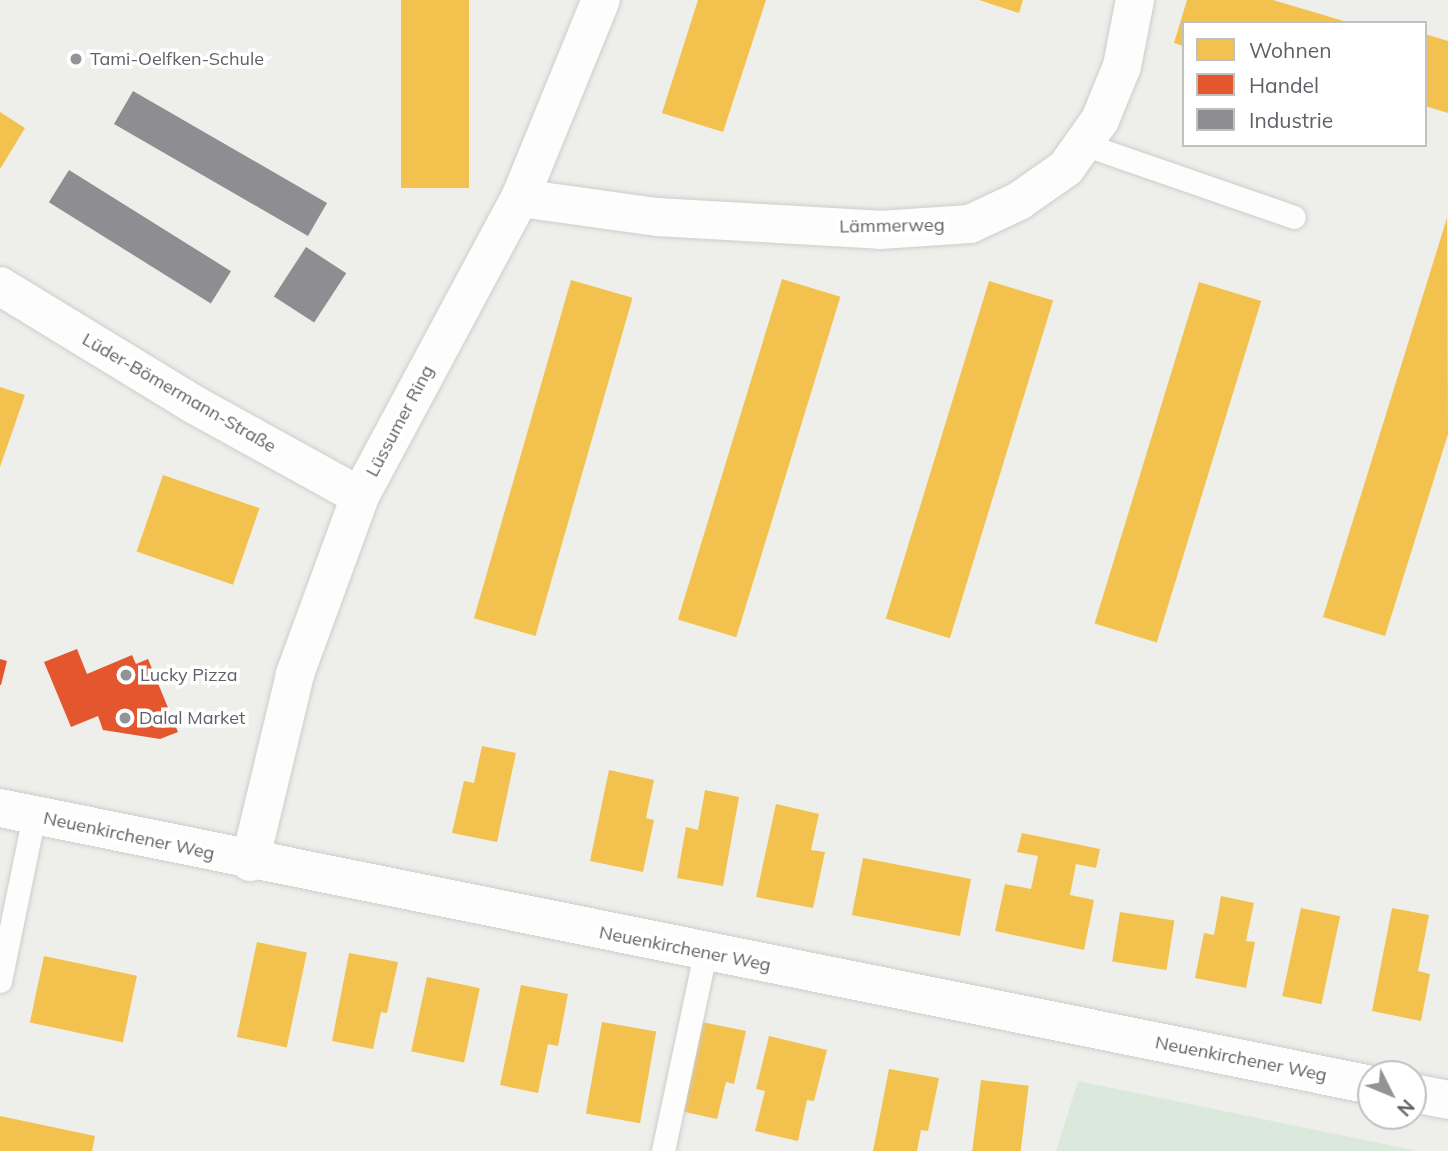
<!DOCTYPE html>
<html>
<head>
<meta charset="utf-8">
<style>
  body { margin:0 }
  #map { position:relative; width:1448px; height:1151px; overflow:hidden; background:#eeefea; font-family:Mulish,sans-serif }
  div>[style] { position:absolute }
  .green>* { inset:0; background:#dae9dc }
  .homes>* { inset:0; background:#f2c14e; transform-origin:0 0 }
  .shops>* { inset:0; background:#e4572e }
  .industry>* { inset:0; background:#8d8d92; transform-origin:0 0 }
  .roads { filter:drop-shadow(0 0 2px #cccdcd) drop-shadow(0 0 2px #cccdcd) }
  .lane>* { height:23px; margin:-11.5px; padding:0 11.5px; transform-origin:11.5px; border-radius:11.5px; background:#fcfdfc }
  .street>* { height:38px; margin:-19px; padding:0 19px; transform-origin:19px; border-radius:19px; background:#fcfdfc }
  .secondary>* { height:38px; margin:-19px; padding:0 19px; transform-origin:19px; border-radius:19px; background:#fcfdfc }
  .dots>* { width:19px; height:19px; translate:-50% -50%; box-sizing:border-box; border:4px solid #fff; border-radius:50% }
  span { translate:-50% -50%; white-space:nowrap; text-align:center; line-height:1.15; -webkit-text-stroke:7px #fff; paint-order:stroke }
  .poi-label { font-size:18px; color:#606167 }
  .left { translate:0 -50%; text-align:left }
  .street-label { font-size:18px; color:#606167 }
  .legend { position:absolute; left:1182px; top:21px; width:245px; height:126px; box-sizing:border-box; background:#fff; border:2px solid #bfc0c2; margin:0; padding:9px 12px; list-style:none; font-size:21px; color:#606167 }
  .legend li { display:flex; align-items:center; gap:14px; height:35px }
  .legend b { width:35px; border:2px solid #bfc0c2 }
  .north { position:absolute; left:1357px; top:1060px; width:70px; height:70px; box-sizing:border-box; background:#fff; border:2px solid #bfc0c2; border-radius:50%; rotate:133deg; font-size:19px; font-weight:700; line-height:28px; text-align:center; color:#606167 }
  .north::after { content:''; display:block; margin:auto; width:24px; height:32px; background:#929395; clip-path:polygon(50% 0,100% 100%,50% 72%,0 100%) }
</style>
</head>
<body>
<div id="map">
  <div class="green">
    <div style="clip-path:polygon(1078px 1081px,1418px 1151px,1056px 1151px)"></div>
  </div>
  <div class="homes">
    <div style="left:401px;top:0;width:68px;height:188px"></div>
    <div style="clip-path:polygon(698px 0,766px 0,723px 132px,662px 113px)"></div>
    <div style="clip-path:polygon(979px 0,1023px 0,1019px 13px)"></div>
    <div style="clip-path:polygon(1187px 0,1273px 0,1347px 22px,1184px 23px,1184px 46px,1174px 43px)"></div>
    <div style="clip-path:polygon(1425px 34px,1448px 41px,1448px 113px,1425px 106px)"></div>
    <div style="clip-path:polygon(0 112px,25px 128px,0 169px)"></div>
    <div style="clip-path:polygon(1447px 218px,1448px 434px,1385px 636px,1323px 617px)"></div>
    <div style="left:782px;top:279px;width:61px;height:356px;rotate:17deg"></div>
    <div style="left:571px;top:280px;width:64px;height:352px;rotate:16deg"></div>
    <div style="left:989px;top:281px;width:67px;height:353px;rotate:17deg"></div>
    <div style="left:1199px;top:282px;width:65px;height:357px;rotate:17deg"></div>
    <div style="clip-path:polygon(0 387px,25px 395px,0 467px)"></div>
    <div style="left:163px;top:475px;width:102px;height:81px;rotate:19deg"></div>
    <div style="clip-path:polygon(482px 746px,516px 753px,497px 842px,452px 833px,464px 781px,474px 783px)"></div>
    <div style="clip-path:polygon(609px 770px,654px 780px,646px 818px,654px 820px,643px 872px,590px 861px)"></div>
    <div style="clip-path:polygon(705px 790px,739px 797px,723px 886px,677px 878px,686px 827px,698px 830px)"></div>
    <div style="clip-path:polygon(776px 804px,819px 814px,811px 850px,825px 852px,813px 908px,756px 897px)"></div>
    <div style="clip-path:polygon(1022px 833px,1100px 849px,1096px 868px,1076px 864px,1070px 895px,1094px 900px,1084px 950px,995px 931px,1005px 884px,1031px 889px,1038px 856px,1017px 852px)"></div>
    <div style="left:863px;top:858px;width:110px;height:58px;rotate:11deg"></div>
    <div style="clip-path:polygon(1221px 896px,1254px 903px,1246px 941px,1255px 942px,1246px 988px,1195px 978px,1204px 933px,1214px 935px)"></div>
    <div style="left:1301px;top:908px;width:40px;height:90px;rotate:12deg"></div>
    <div style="clip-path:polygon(1392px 908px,1429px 915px,1418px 971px,1430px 974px,1421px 1021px,1372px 1011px)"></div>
    <div style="left:1120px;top:912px;width:55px;height:50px;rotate:9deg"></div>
    <div style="left:257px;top:942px;width:51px;height:97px;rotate:12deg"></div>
    <div style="clip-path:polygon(349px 953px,398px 962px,387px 1013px,381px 1012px,373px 1049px,332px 1041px)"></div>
    <div style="left:44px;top:956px;width:95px;height:68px;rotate:12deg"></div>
    <div style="left:427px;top:977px;width:54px;height:76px;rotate:12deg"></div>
    <div style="clip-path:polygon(521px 985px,568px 994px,558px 1046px,548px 1044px,538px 1093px,500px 1085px)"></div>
    <div style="clip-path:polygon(697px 1021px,746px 1031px,734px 1084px,726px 1082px,717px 1119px,676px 1110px)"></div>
    <div style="left:602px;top:1022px;width:55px;height:93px;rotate:10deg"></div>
    <div style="clip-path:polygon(769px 1036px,827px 1050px,814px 1101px,807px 1100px,798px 1141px,755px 1131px,765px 1091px,756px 1089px)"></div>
    <div style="clip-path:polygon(889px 1069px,939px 1078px,928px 1131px,921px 1130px,917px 1151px,873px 1151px)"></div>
    <div style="left:981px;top:1080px;width:48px;height:72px;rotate:7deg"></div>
    <div style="clip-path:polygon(0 1116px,95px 1136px,92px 1151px,0 1151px)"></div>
  </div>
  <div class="shops">
    <div style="clip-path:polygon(77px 649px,87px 674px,132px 655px,136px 664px,148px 659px,178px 732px,160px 739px,103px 730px,98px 716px,71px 727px,44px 662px)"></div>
    <div style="clip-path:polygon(0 659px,7px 661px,1px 685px,0 685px)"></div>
  </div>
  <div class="industry">
    <div style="left:133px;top:91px;width:224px;height:38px;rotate:30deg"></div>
    <div style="left:69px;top:170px;width:191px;height:38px;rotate:32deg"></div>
    <div style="left:306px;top:247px;width:48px;height:59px;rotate:33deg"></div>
  </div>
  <div class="roads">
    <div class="lane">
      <div style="left:1083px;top:144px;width:223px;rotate:19.1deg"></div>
      <div style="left:0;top:981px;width:169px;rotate:-78.4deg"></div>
      <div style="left:663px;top:1151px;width:202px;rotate:-78deg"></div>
    </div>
    <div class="street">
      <div style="left:520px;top:198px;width:138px;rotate:7.9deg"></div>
      <div style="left:657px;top:217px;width:223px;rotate:3.3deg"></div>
      <div style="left:880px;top:230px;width:90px;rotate:-3.8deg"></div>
      <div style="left:970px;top:224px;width:54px;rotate:-25.1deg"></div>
      <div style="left:1019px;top:201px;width:57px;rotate:-35.1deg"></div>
      <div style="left:1066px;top:168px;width:59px;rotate:-54.7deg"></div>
      <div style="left:1100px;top:120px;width:58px;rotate:-67.8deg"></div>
      <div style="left:1122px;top:66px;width:67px;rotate:-78.9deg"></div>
      <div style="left:0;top:286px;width:228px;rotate:31.4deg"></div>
      <div style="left:195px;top:405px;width:188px;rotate:28.9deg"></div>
      <div style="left:250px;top:862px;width:193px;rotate:-76.5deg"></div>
      <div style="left:295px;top:674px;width:189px;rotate:-69.9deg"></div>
      <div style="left:360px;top:496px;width:338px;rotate:-61.8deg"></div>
      <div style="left:520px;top:198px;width:214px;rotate:-67.8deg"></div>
    </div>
    <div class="secondary">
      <div style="left:0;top:808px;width:1399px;rotate:11.42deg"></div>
      <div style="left:1413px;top:1093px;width:36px;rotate:11deg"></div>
    </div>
  </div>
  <div class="dots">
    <div style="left:76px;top:59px;background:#929395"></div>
    <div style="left:126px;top:675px;background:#929395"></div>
    <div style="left:125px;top:718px;background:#929395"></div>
  </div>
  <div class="poi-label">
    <span class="left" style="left:90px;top:59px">Tami-Oelfken-Schule</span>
    <span class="left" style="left:140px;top:675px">Lucky Pizza</span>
    <span class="left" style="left:139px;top:718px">Dalal Market</span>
  </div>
  <div class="street-label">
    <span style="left:892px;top:226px;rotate:-1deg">Lämmerweg</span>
    <span style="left:179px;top:393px;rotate:30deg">Lüder-Bömermann-Straße</span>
    <span style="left:400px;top:421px;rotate:-62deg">Lüssumer Ring</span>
    <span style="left:129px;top:836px;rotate:12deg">Neuenkirchener Weg</span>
    <span style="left:685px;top:949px;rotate:11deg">Neuenkirchener Weg</span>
    <span style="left:1241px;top:1059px;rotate:11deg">Neuenkirchener Weg</span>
  </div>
  <ul class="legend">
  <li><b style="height:19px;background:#f2c14e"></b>Wohnen</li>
  <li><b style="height:19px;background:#e4572e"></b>Handel</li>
  <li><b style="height:19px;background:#8d8d92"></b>Industrie</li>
  </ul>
  <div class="north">N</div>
</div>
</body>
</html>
